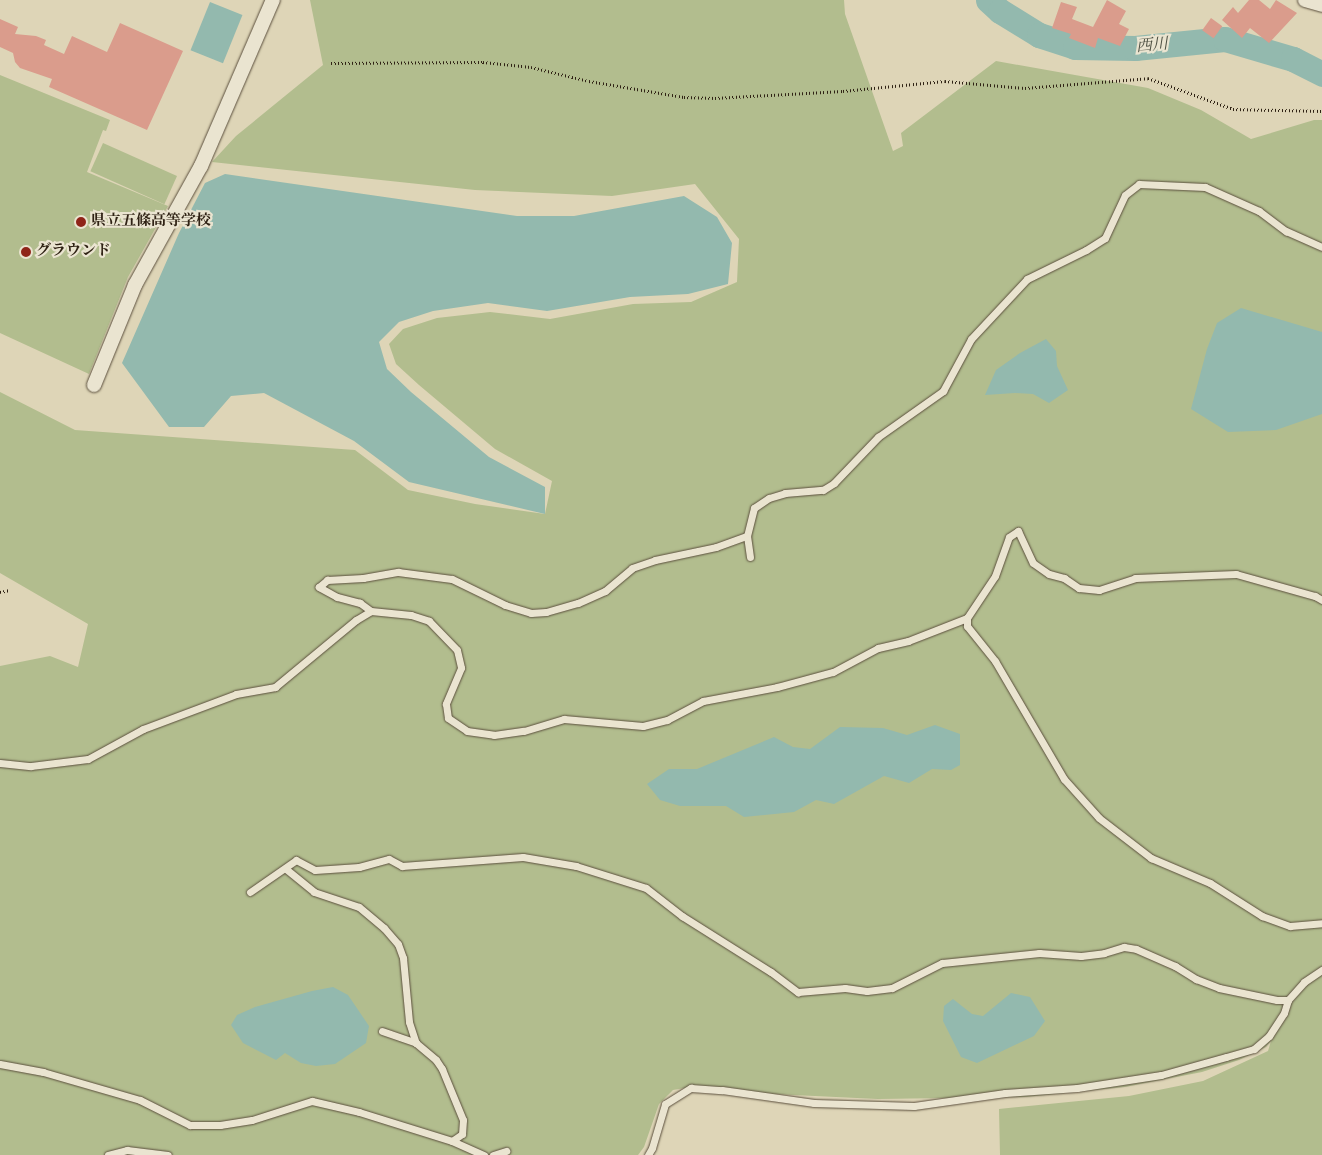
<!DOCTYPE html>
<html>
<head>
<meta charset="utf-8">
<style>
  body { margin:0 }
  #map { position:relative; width:1322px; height:1155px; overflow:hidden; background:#ded5b7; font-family:Vollkorn,"Noto Serif JP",serif }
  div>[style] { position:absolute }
  .green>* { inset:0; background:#b2bd8e; transform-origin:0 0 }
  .water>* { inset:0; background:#93b9ae; transform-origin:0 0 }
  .river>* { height:25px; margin:-12.5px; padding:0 12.5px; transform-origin:12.5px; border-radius:12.5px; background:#93b9ae }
  .building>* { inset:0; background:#da9c8c; transform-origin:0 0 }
  .path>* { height:2.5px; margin-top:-1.25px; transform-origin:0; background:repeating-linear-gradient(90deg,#2f2214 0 1px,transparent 0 3.5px) }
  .roads { filter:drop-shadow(0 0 1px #5b4f3d) drop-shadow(0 0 1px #5b4f3d) }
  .lane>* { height:7px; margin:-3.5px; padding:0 3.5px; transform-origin:3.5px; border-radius:3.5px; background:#eae4d0 }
  .street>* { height:14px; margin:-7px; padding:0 7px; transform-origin:7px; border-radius:7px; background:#eae4d0 }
  .dots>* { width:14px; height:14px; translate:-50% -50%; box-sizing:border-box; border:2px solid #eae4d0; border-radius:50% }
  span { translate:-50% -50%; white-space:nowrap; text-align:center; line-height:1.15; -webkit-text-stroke:4.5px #eae4d0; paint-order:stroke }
  .poi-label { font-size:15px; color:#2f2214; font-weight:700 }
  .left { translate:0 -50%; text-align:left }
  .water-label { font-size:16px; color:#4d4f42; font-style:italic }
</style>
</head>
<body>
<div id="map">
  <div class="green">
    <div style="clip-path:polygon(310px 0,844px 0,845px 14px,893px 151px,903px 146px,901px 133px,996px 61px,1148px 88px,1201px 110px,1251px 139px,1314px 120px,1322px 120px,1322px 1155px,1000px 1155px,999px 1109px,1129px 1096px,1203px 1081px,1268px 1051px,1271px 1041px,1266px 1047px,1239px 1060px,1202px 1072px,1125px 1087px,1026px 1097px,878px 1099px,773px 1094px,696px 1086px,673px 1090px,659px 1104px,644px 1147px,638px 1155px,0 1155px,0 666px,50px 656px,78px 667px,88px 624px,0 573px,0 392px,75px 430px,355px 450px,408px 490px,475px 504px,545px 514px,552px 481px,495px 449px,419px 385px,396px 364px,389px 344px,403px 329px,437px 318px,490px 312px,550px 319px,633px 304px,691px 302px,737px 282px,739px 239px,695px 184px,612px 196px,475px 190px,212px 162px,236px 136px,323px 65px)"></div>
    <div style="clip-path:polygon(0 75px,110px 120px,106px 131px,103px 130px,87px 172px,168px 206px,128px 277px,89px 374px,0 333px)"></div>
    <div style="left:103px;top:143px;width:81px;height:31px;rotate:24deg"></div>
  </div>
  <div class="water">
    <div style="left:210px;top:2px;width:35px;height:52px;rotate:22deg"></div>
    <div style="clip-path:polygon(225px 174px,517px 216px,574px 216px,684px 196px,717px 217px,732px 243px,728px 284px,688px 294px,630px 297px,547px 311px,488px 303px,433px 311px,399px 322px,379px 342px,387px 369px,411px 392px,489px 457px,545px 487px,545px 514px,409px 482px,354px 441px,264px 393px,231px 396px,204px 427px,169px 427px,122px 363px,179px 233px,205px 183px)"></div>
    <div style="clip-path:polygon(1241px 308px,1322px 332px,1322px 414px,1276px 430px,1228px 432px,1191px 409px,1207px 349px,1217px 323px)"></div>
    <div style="clip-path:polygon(1046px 339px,1056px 351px,1057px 366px,1068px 390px,1049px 403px,1033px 394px,1015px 393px,985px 395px,996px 370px,1020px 353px)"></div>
    <div style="clip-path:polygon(935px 725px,960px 734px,960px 765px,951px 770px,932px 769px,909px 783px,884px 776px,834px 804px,816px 800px,794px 812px,744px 817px,726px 806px,680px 806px,660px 800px,647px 784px,669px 769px,697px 769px,774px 737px,793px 747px,810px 749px,840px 727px,883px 728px,907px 735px)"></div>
    <div style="clip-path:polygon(333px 987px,348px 995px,369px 1026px,366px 1043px,335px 1064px,316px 1066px,301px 1063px,285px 1053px,276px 1060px,243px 1043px,231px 1025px,237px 1015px,255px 1007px,312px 991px)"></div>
    <div style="clip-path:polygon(1011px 993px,1030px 997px,1045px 1021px,1034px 1036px,977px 1063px,961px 1057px,943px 1021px,944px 1006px,953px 999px,972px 1014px,983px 1016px)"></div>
  </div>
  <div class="river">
    <div style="left:988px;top:0;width:16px;rotate:43deg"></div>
    <div style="left:1000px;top:11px;width:46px;rotate:31.6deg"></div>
    <div style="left:1039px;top:35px;width:38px;rotate:18deg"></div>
    <div style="left:1075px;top:47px;width:60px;rotate:1deg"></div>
    <div style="left:1135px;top:48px;width:90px;rotate:-5.7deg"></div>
    <div style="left:1225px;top:39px;width:71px;rotate:16.4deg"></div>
    <div style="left:1293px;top:59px;width:33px;rotate:27deg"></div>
  </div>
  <div class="building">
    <div style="clip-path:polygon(1107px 0,1126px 11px,1119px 24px,1129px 29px,1120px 46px,1098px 38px,1095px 48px,1069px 38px,1071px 34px,1052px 28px,1061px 2px,1077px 7px,1072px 19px,1093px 27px)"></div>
    <div style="clip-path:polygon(1249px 0,1259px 0,1270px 9px,1276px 0,1297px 13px,1269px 43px,1250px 28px,1242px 38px,1222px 20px,1233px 7px,1238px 13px)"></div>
    <div style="left:1211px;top:18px;width:14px;height:15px;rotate:36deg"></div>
    <div style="clip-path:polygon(0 19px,18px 27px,15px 34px,36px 36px,46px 40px,44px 45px,64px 54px,72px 36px,107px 52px,120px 23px,183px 51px,147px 130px,49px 87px,52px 79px,20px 68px,15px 62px,13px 53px,0 47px)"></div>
  </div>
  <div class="path">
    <div style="left:331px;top:63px;width:152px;rotate:-0.4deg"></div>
    <div style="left:483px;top:62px;width:48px;rotate:5.9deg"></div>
    <div style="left:531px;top:67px;width:60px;rotate:13.6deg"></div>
    <div style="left:589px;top:81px;width:96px;rotate:9.6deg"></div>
    <div style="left:684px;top:97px;width:31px;rotate:2deg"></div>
    <div style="left:715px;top:98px;width:128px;rotate:-3.1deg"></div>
    <div style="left:843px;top:91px;width:102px;rotate:-5.6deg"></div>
    <div style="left:945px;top:81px;width:80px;rotate:5deg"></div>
    <div style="left:1025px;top:88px;width:123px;rotate:-4.6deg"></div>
    <div style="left:1148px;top:78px;width:90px;rotate:20deg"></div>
    <div style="left:1233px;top:109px;width:89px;rotate:1.3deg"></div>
    <div style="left:0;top:592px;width:10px;rotate:-11deg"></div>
  </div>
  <div class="roads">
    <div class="lane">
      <div style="left:750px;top:557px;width:21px;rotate:-98deg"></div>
      <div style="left:747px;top:536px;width:29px;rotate:-76deg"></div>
      <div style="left:754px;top:508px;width:18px;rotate:-34deg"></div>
      <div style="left:769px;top:498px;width:17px;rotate:-17deg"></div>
      <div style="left:785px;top:493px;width:38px;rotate:-5deg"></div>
      <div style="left:823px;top:490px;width:13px;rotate:-32deg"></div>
      <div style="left:834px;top:483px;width:64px;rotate:-46.3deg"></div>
      <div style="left:878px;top:437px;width:80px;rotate:-35.3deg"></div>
      <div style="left:943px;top:391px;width:59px;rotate:-61.7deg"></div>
      <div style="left:971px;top:339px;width:82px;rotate:-47deg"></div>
      <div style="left:1027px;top:279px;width:66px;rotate:-26.2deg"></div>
      <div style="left:1086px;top:250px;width:22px;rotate:-32deg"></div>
      <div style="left:1105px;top:238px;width:47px;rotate:-65.1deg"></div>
      <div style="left:1125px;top:195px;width:18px;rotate:-38deg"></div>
      <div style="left:1139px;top:184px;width:66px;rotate:2.6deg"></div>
      <div style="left:1205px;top:187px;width:59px;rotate:24deg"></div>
      <div style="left:1259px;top:211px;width:34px;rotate:37deg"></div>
      <div style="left:1286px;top:231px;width:39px;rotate:24deg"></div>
      <div style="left:371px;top:611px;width:14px;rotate:-144deg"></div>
      <div style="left:360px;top:603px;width:24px;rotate:-165deg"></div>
      <div style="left:337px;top:597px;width:21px;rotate:-151deg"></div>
      <div style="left:319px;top:587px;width:11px;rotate:-41deg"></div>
      <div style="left:327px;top:580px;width:36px;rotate:-3deg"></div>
      <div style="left:363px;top:578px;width:36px;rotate:-10deg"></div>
      <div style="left:398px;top:572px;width:54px;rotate:7.4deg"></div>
      <div style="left:452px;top:579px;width:59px;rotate:26.1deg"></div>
      <div style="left:505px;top:605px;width:27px;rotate:17deg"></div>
      <div style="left:531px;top:613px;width:15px;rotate:-4deg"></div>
      <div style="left:546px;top:612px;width:33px;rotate:-16deg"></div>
      <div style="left:578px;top:603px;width:30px;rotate:-24deg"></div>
      <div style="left:605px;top:591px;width:35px;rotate:-40deg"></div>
      <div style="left:632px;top:568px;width:24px;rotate:-19deg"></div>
      <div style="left:655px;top:560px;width:62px;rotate:-12deg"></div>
      <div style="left:716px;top:547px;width:33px;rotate:-20deg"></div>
      <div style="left:967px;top:618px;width:8px;rotate:90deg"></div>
      <div style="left:967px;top:626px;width:45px;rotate:51.3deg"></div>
      <div style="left:995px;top:661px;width:137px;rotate:59.7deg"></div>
      <div style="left:1064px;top:779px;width:52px;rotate:48.1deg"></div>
      <div style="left:1099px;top:818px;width:66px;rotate:37.6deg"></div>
      <div style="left:1151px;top:858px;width:64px;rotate:23deg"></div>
      <div style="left:1210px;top:883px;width:62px;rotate:32.4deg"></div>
      <div style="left:1262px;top:916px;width:30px;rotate:20deg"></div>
      <div style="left:1290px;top:926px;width:32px;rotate:-5deg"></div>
      <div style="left:0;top:763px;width:31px;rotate:6deg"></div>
      <div style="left:31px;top:766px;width:57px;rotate:-7deg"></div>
      <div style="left:88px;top:759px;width:63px;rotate:-28.6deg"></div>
      <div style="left:143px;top:729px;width:99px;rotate:-20.6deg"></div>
      <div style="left:236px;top:694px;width:40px;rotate:-10deg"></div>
      <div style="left:275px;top:687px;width:105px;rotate:-39.6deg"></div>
      <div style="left:356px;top:620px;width:17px;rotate:-31deg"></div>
      <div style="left:371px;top:611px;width:40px;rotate:5.7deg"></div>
      <div style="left:411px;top:615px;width:19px;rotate:18deg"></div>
      <div style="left:429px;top:621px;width:40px;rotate:46deg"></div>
      <div style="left:457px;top:650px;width:18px;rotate:77deg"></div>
      <div style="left:461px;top:668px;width:39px;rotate:113deg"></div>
      <div style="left:446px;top:704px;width:14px;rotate:82deg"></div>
      <div style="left:448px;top:718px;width:23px;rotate:34deg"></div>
      <div style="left:467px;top:731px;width:27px;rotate:8deg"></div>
      <div style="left:494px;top:735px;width:30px;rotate:-8deg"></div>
      <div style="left:524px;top:731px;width:42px;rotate:-16.7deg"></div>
      <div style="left:564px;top:719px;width:79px;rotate:5.1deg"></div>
      <div style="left:643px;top:726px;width:25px;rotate:-14deg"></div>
      <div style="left:667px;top:720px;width:41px;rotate:-27.8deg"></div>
      <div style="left:703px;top:701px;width:75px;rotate:-10.7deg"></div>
      <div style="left:777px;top:687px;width:58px;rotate:-15deg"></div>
      <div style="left:833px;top:672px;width:51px;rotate:-28.1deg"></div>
      <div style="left:878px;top:648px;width:31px;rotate:-13deg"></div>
      <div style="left:908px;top:641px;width:63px;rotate:-21.3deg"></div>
      <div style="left:967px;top:618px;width:50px;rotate:-56.3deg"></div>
      <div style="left:995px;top:576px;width:41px;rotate:-70.3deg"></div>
      <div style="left:1009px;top:537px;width:11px;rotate:-34deg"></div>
      <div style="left:1018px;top:531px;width:35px;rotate:65deg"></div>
      <div style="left:1033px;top:563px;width:19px;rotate:35deg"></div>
      <div style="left:1049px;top:574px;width:16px;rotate:15deg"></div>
      <div style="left:1064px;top:578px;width:18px;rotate:34deg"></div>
      <div style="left:1079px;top:588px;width:20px;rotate:6deg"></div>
      <div style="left:1099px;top:590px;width:38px;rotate:-18deg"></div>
      <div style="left:1135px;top:578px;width:101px;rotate:-2.3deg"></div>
      <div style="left:1236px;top:574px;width:82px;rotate:15.6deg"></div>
      <div style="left:1315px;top:596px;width:8px;rotate:30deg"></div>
      <div style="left:286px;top:869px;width:36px;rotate:39deg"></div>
      <div style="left:314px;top:892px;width:47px;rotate:18.4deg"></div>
      <div style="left:359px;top:907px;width:33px;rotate:40deg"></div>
      <div style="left:384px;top:928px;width:21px;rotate:49deg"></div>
      <div style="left:398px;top:944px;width:15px;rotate:70deg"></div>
      <div style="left:403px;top:958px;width:64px;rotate:84.6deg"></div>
      <div style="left:409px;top:1022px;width:22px;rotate:72deg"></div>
      <div style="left:250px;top:892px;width:56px;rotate:-34.8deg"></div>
      <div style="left:296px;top:860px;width:21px;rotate:28deg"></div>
      <div style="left:315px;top:870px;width:44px;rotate:-3.9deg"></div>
      <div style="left:359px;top:867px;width:31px;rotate:-15deg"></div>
      <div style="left:389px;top:859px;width:15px;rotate:28deg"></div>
      <div style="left:402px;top:866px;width:121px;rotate:-4.3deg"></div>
      <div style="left:523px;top:857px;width:54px;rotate:9.6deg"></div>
      <div style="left:576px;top:866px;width:73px;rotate:17.4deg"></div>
      <div style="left:646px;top:888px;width:46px;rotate:37.9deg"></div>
      <div style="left:682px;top:916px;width:105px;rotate:32.2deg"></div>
      <div style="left:771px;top:972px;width:34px;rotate:37deg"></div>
      <div style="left:798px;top:992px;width:47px;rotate:-4.9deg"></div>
      <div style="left:845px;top:988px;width:22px;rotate:8deg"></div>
      <div style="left:867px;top:991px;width:25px;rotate:-7deg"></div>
      <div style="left:892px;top:988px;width:56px;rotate:-26.6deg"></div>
      <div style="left:942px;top:963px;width:98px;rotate:-5.9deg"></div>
      <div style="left:1039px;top:953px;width:42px;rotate:4.1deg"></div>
      <div style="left:1081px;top:956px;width:23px;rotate:-7deg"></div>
      <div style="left:1104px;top:953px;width:21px;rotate:-17deg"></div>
      <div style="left:1124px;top:947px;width:12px;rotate:9deg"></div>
      <div style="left:1136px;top:949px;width:43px;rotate:23.6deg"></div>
      <div style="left:1175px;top:966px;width:25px;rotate:32deg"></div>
      <div style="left:1196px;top:979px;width:25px;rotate:21deg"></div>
      <div style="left:1219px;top:988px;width:59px;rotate:11.7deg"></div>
      <div style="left:1277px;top:1000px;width:11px"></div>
      <div style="left:382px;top:1031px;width:36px;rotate:19deg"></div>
      <div style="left:416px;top:1043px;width:26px;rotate:40deg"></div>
      <div style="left:436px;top:1060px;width:11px;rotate:56deg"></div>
      <div style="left:442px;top:1069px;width:55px;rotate:67.6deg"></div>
      <div style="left:463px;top:1120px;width:14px;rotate:94deg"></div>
      <div style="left:462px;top:1134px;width:12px;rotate:145deg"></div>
      <div style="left:0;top:1064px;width:44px;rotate:10.5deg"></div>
      <div style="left:43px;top:1072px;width:101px;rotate:16.1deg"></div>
      <div style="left:140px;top:1100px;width:56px;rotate:26.6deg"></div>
      <div style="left:190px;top:1125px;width:30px"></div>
      <div style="left:220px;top:1125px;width:32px;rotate:-9deg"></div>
      <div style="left:252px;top:1120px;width:63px;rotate:-17.6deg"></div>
      <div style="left:312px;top:1101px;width:48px;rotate:13.2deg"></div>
      <div style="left:359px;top:1112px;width:97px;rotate:17.3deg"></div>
      <div style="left:452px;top:1141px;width:35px;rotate:24deg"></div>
      <div style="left:108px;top:1155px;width:20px;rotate:-15deg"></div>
      <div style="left:127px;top:1150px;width:41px;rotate:7deg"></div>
      <div style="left:493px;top:1155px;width:14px;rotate:-17deg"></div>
      <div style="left:648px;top:1155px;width:8px;rotate:-60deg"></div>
      <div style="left:652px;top:1148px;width:46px;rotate:-73.5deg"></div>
      <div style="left:665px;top:1104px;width:31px;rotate:-32deg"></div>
      <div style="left:691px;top:1088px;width:31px;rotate:4deg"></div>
      <div style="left:722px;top:1090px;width:93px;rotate:8deg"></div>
      <div style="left:814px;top:1103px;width:100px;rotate:1.7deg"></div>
      <div style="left:914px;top:1106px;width:92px;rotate:-8.1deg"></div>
      <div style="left:1005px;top:1093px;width:72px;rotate:-4deg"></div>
      <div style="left:1077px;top:1088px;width:85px;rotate:-8.8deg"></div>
      <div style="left:1161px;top:1075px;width:67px;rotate:-15.5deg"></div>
      <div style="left:1226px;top:1057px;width:29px;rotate:-16deg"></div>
      <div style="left:1254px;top:1049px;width:20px;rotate:-41deg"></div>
      <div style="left:1269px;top:1036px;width:27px;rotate:-57deg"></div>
      <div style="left:1284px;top:1013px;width:14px;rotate:-73deg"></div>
      <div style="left:1288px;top:1000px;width:24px;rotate:-48deg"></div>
      <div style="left:1304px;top:982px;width:22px;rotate:-34deg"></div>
    </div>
    <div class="street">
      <div style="left:1305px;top:0;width:18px;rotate:16deg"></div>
      <div style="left:94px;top:385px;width:108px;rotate:-67.7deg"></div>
      <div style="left:135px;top:285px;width:136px;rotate:-61deg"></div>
      <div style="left:201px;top:166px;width:181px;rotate:-66.6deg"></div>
    </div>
  </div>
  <div class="dots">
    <div style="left:81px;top:222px;background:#8f2418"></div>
    <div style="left:26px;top:252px;background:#8f2418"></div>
  </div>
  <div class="poi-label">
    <span class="left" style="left:91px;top:222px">県立五條高等学校</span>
    <span class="left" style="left:36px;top:252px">グラウンド</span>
  </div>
  <div class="water-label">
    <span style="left:1152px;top:46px;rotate:-5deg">西川</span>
  </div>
</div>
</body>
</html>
